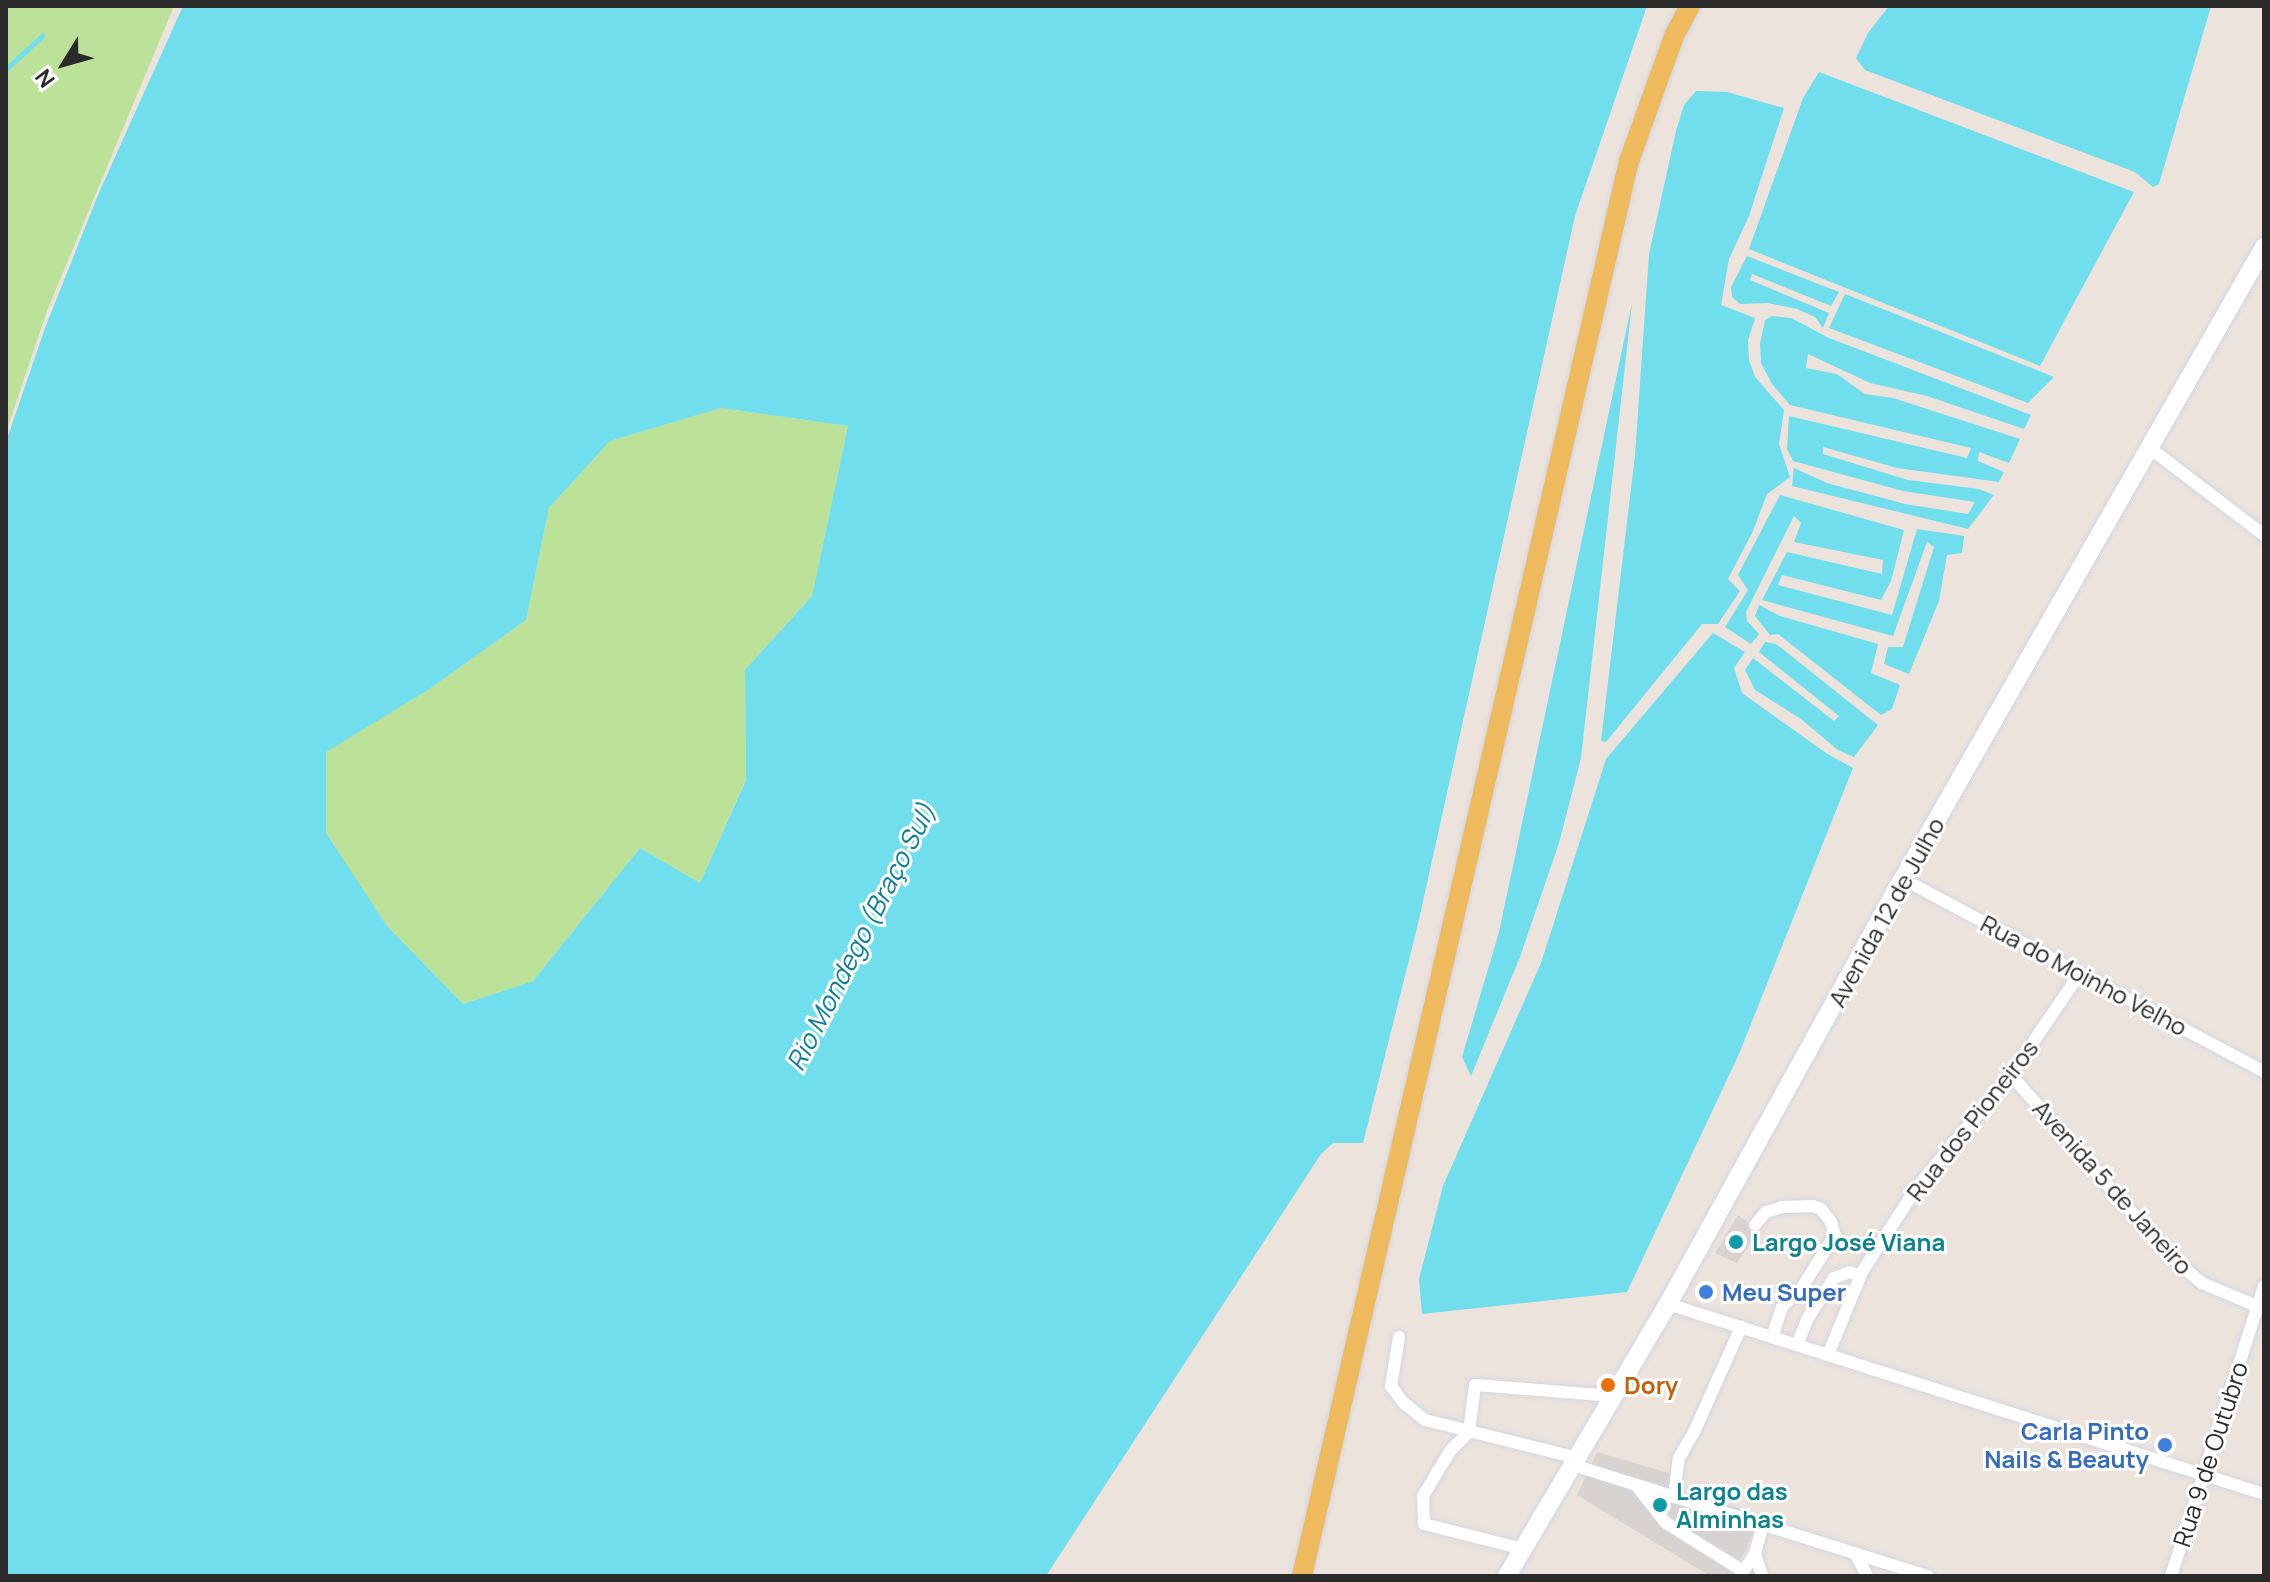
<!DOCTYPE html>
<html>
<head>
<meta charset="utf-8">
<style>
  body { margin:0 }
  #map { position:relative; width:2270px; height:1582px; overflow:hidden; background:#ece3dc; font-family:Manrope,sans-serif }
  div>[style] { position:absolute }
  .green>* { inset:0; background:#bce299 }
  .plaza>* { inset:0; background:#d8d3cf }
  .water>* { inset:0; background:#70deed }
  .stream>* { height:5px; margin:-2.5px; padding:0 2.5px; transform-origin:2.5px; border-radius:2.5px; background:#70deed }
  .roads { filter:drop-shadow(0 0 2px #d1d7e3) drop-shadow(0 0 2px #d1d7e3) }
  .street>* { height:12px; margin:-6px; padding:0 6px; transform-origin:6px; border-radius:6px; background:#fff }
  .secondary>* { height:18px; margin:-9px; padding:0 9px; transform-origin:9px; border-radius:9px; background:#fff }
  .primary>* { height:20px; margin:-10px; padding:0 10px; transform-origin:10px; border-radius:10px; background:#efb95e }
  .dots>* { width:22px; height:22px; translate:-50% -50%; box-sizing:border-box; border:4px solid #fff; border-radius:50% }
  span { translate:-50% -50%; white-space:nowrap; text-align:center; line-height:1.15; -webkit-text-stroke:6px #fff; paint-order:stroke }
  .street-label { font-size:24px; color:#2a2a2a }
  .culture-label { font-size:24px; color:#0d838f; font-weight:700 }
  .left { translate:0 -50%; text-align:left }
  .shop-label { font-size:24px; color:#366cbe; font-weight:700 }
  .right { translate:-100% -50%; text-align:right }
  .food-label { font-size:24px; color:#c56008; font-weight:700 }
  .water-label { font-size:26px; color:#0e7d9a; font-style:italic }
  .frame { position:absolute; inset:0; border:8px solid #2a2a2a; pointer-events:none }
  .north { position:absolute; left:24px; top:24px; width:80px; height:80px; -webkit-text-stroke:6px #fff; paint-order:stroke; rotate:233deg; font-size:22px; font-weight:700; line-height:32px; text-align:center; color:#2a2a2a }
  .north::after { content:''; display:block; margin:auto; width:28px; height:36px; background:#2a2a2a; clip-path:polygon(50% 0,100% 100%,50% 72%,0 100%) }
</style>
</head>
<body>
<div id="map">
  <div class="green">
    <div style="clip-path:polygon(6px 6px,174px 6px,47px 311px,6px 432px)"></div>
    <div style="clip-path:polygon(721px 408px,848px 426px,812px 596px,745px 670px,746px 779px,700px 883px,640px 848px,533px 981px,463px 1004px,387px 926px,326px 833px,326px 751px,428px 690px,526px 620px,549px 508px,610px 441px)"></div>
  </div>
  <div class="plaza">
    <div style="clip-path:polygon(1738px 1215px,1759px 1230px,1737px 1263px,1715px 1253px)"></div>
    <div style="clip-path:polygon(1597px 1452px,1682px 1477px,1683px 1491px,1760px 1515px,1746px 1550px,1729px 1576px,1710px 1576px,1577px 1495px)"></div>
  </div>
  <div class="water">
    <div style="clip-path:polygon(evenodd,183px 6px,1647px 6px,1575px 216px,1418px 924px,1363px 1143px,1333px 1143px,1321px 1154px,1046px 1576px,6px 1576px,6px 442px,45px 328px,98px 195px,183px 6px,721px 408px,848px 426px,812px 596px,745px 670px,746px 780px,700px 883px,640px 848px,533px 981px,463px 1004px,387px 926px,326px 833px,326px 752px,428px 690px,526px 620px,549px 508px,610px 441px,721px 408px)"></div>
    <div style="clip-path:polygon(1889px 6px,2211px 6px,2159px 184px,2153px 187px,2135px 172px,1865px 70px,1856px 58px,1868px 33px)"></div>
    <div style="clip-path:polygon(1819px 72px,2134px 192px,2040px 366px,1749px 249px,1803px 98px)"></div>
    <div style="clip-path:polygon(1696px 91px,1727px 92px,1784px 108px,1749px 216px,1729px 259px,1721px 305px,1755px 318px,1748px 341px,1749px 360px,1755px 377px,1784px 410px,1779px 444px,1790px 477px,1767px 494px,1753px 531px,1728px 579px,1740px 591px,1718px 624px,1702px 624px,1606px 742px,1601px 741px,1635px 455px,1649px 254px,1676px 131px,1684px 105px)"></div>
    <div style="clip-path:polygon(1747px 256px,1839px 292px,1831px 306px,1752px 274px,1750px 280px,1829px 313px,1823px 328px,1815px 317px,1797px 309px,1768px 303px,1740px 304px,1732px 297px,1731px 287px)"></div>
    <div style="clip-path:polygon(1845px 294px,2054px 377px,2028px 403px,1829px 328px)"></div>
    <div style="clip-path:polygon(1632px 303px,1581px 758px,1559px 843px,1520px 957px,1471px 1076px,1462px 1057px,1499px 932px)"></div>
    <div style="clip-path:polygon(1772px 316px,1791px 318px,1829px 338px,2031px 415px,2024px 429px,1927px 396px,1870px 383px,1808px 354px,1806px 368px,1837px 374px,1865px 394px,1893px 398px,2020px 439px,2009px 463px,1979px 452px,1978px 461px,2004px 472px,1999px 482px,1897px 468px,1823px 447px,1823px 454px,1908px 480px,1979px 489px,1994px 495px,1968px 529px,1792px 486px,1794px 468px,1827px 483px,1905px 504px,1968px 514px,1975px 502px,1903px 491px,1793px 461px,1787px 449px,1789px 416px,1967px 458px,1971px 448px,1790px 405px,1772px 384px,1761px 363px,1760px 344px,1765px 320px)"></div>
    <div style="clip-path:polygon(1780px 495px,1904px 530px,1891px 581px,1881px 600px,1782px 575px,1778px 585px,1892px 615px,1917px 529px,1964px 536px,1962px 553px,1947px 555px,1939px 601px,1909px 674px,1884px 664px,1888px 647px,1903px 647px,1934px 547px,1927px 542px,1893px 636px,1762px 600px,1787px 552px,1882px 574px,1883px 560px,1794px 542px,1801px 523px,1794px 516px,1746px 612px,1747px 621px,1759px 634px,1751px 644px,1725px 627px,1748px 590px,1738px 575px)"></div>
    <div style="clip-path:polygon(1759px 605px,1780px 616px,1878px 644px,1871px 673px,1900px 685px,1892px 709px,1881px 715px,1778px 634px,1770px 635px,1755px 616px)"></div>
    <div style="clip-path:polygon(1713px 633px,1745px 652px,1734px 668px,1742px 693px,1826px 753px,1853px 768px,1739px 1054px,1627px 1292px,1422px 1314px,1419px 1279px,1443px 1186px,1541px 963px,1606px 759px)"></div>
    <div style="clip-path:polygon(1765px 642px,1776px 644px,1878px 725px,1854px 757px,1838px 750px,1801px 719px,1755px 690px,1745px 670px,1753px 658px,1834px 721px,1839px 716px,1759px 652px)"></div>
  </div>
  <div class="stream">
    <div style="left:6px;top:69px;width:49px;rotate:-42.5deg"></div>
  </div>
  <div class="roads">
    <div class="street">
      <div style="left:2151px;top:449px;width:142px;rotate:37.3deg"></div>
      <div style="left:1903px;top:879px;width:409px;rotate:28.1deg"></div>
      <div style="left:2011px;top:1075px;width:241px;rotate:48.7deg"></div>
      <div style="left:2170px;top:1256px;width:42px;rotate:40.2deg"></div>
      <div style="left:2202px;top:1283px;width:67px;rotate:22.8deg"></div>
      <div style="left:1755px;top:1225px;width:17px;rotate:-50deg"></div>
      <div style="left:1766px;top:1212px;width:17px;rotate:-17deg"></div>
      <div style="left:1782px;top:1207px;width:31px;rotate:-2deg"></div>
      <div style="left:1813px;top:1206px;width:9px;rotate:21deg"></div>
      <div style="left:1821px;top:1209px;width:16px;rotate:52deg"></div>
      <div style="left:1831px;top:1222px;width:14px;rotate:73deg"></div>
      <div style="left:1835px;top:1235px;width:64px;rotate:122.2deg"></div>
      <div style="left:1801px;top:1289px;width:26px;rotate:137deg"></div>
      <div style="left:1782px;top:1307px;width:32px;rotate:108deg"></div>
      <div style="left:1668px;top:1304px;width:626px;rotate:17.68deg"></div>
      <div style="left:1399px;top:1337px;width:50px;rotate:99.3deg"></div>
      <div style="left:1391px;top:1386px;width:21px;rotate:53deg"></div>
      <div style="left:1404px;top:1403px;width:27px;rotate:39deg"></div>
      <div style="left:1425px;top:1420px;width:157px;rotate:14deg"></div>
      <div style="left:1797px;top:1345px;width:29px;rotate:-68deg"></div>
      <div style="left:1808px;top:1318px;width:48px;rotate:-57deg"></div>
      <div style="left:1834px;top:1278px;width:17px;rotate:-21deg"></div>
      <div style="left:1850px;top:1272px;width:11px;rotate:22deg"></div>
      <div style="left:1828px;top:1355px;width:90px;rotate:-67.7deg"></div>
      <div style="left:1862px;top:1272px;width:101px;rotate:-57.1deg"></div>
      <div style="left:1917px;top:1187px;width:146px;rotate:-50deg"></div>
      <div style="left:2011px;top:1075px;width:123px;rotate:-55.9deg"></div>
      <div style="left:1573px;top:1465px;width:372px;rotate:17.4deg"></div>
      <div style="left:1636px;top:1485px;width:48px;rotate:51.7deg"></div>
      <div style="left:1666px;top:1523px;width:91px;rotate:31.9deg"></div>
      <div style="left:1674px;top:1497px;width:39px;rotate:-83deg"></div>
      <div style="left:1679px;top:1458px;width:32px;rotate:-60deg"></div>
      <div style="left:1695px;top:1430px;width:113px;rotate:-65.9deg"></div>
      <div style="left:1523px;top:1549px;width:102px;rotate:-165.8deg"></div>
      <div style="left:1424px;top:1524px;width:28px;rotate:-92deg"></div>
      <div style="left:1423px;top:1496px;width:52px;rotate:-59deg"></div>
      <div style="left:1450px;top:1451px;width:27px;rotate:-45deg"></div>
      <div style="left:1469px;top:1432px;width:47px;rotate:-82.7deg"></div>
      <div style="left:1475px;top:1385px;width:139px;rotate:4.5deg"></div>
      <div style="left:1855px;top:1553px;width:26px;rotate:62deg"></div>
      <div style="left:1755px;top:1554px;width:23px;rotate:72deg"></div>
      <div style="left:1740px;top:1576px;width:27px;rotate:-56deg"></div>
      <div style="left:1755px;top:1554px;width:31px;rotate:-75deg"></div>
      <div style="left:2171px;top:1576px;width:304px;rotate:-72.2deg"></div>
    </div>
    <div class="secondary">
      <div style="left:1507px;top:1576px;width:316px;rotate:-59.4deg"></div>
      <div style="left:1668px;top:1304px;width:486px;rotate:-61.1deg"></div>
      <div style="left:1903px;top:879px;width:728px;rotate:-60.26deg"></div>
    </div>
    <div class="primary">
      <div style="left:1302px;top:1576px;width:1452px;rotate:-76.99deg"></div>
      <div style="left:1629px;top:161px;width:133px;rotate:-70.2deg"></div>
      <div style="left:1674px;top:36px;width:34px;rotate:-62deg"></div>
    </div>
  </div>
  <div class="dots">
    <div style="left:1736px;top:1242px;background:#0f9aa8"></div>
    <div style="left:1706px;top:1292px;background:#3f7fe0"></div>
    <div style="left:1608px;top:1385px;background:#e8710a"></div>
    <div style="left:2165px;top:1445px;background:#3f7fe0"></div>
    <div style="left:1660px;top:1505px;background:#0f9aa8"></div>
  </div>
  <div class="street-label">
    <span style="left:1886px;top:912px;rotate:-61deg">Avenida 12 de Julho</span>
    <span style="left:2084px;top:975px;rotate:28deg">Rua do Moinho Velho</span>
    <span style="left:1972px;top:1120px;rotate:-52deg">Rua dos Pioneiros</span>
    <span style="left:2113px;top:1187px;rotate:48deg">Avenida 5 de Janeiro</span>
    <span style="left:2210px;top:1454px;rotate:-72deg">Rua 9 de Outubro</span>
  </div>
  <div class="culture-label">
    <span class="left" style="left:1752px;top:1242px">Largo José Viana</span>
    <span class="left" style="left:1676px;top:1505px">Largo das<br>Alminhas</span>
  </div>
  <div class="shop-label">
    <span class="left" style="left:1722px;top:1292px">Meu Super</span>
    <span class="right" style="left:2149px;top:1445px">Carla Pinto<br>Nails &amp; Beauty</span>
  </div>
  <div class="food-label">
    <span class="left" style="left:1624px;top:1385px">Dory</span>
  </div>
  <div class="water-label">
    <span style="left:861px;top:937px;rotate:-63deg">Rio Mondego (Braço Sul)</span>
  </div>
  <div class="frame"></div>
  <div class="north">N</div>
</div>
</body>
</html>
